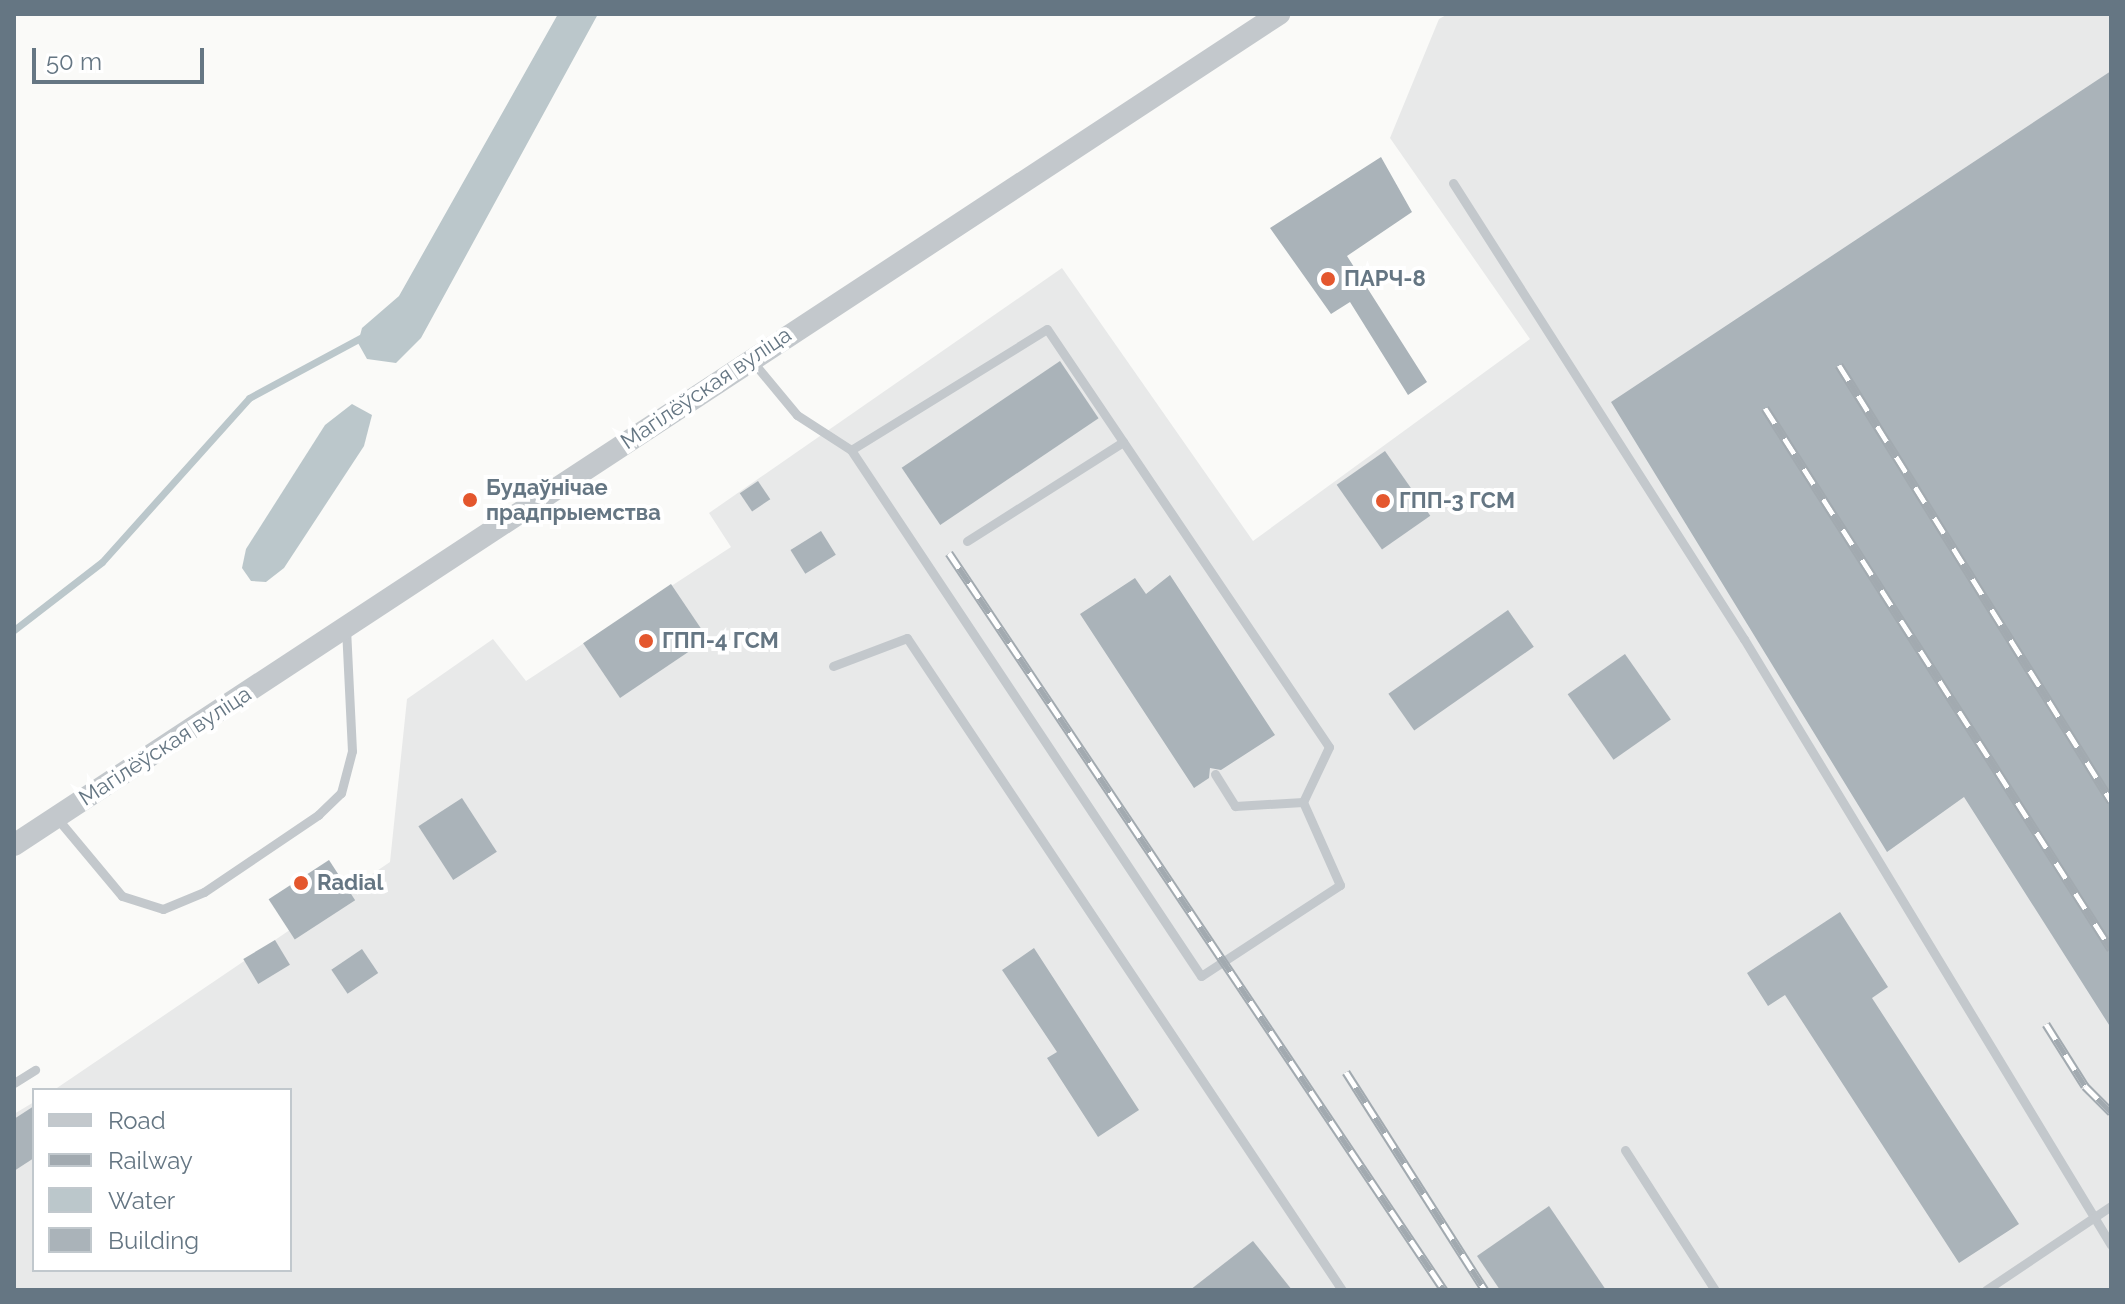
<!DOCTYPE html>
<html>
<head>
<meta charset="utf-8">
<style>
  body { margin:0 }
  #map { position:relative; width:2125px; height:1304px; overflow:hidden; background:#fafaf8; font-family:Raleway,sans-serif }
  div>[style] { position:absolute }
  .built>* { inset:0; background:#e8e9e9 }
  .water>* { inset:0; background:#bbc7cb }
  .stream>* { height:7px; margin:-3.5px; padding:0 3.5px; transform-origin:3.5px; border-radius:3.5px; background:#bbc7cb }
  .building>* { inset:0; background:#aab3b9; transform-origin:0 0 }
  .service>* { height:9px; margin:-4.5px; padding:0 4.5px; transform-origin:4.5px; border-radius:4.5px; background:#c3c8cc }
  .tertiary>* { height:22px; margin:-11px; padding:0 11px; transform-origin:11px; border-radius:11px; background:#c3c8cc }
  .rail>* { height:9px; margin-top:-4.5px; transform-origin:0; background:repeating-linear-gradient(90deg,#fff 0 18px,#a2aab0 0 36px); box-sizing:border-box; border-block:2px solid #a2aab0 }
  .dots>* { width:22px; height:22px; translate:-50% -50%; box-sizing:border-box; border:4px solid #fff; border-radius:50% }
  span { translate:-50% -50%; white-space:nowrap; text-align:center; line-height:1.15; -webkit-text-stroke:8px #fff; paint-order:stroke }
  .poi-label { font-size:22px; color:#657683; font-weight:700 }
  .left { translate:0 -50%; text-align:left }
  .street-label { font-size:22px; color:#657683 }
  .frame { position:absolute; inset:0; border:16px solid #657683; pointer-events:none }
  .legend { position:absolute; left:32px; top:1088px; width:260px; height:184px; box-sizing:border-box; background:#fff; border:2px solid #c1c8cd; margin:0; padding:10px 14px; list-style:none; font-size:24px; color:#657683 }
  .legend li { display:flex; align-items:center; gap:16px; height:40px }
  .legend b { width:40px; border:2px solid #c1c8cd }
  .scale { position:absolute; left:32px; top:48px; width:172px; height:36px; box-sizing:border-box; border:4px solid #657683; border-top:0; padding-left:10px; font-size:24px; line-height:28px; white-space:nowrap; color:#657683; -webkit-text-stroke:6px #fff; paint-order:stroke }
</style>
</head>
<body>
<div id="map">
  <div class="built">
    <div style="clip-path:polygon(1448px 14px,2111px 14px,2111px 1290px,14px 1290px,14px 1114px,34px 1102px,34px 1270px,290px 1270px,290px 1090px,54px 1090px,390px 862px,407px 699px,493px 639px,526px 681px,731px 547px,709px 513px,1062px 268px,1253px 541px,1530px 339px,1390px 138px,1439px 19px)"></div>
  </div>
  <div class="water">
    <div style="clip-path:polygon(558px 14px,598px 14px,421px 338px,396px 363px,367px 359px,358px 343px,362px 328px,399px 296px)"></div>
    <div style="clip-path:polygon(352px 404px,372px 415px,364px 446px,284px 568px,266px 582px,251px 581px,242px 568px,246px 549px,325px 425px)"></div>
  </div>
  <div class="stream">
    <div style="left:14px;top:630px;width:111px;rotate:-37.7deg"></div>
    <div style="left:102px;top:562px;width:220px;rotate:-48.1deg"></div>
    <div style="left:249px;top:398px;width:133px;rotate:-28.3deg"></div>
  </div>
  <div class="building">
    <div style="clip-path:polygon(2111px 71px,2111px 1028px,1964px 797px,1887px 852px,1611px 402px)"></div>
    <div style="clip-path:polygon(1381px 157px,1412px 212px,1347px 256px,1427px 382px,1408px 395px,1350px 302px,1331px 314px,1270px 228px)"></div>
    <div style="left:1060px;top:361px;width:69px;height:191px;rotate:56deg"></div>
    <div style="left:1385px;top:451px;width:79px;height:59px;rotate:55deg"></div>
    <div style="left:758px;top:481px;width:22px;height:22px;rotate:56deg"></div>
    <div style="left:821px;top:531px;width:28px;height:36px;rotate:58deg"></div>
    <div style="clip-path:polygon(1170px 575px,1275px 735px,1221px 770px,1210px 768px,1209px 778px,1194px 788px,1080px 614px,1135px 578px,1146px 594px)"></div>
    <div style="left:671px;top:584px;width:66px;height:106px;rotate:56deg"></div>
    <div style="left:1508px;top:610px;width:45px;height:146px;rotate:55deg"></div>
    <div style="left:1625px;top:654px;width:80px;height:70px;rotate:55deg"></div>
    <div style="left:462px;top:798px;width:64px;height:52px;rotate:57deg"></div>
    <div style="left:329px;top:860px;width:48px;height:72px;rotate:57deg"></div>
    <div style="clip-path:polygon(1840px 912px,1888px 987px,1872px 998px,2019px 1224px,1959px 1263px,1785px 995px,1768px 1006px,1747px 973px)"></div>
    <div style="left:275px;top:940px;width:29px;height:37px;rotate:59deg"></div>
    <div style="clip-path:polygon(1034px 948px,1139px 1110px,1098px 1137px,1047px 1058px,1057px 1052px,1002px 970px)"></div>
    <div style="left:362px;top:949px;width:29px;height:37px;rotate:56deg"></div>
    <div style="clip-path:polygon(34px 1106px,34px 1158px,14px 1171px,14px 1119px)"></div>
    <div style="clip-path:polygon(1549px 1206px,1606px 1290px,1500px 1290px,1477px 1256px)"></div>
    <div style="clip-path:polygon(1253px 1241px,1292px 1290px,1190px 1290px)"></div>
  </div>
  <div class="service">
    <div style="left:1453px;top:183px;width:541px;rotate:57.46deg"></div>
    <div style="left:1744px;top:639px;width:708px;rotate:58.8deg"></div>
    <div style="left:753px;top:362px;width:69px;rotate:50.3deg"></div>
    <div style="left:797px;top:415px;width:64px;rotate:32.9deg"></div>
    <div style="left:851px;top:450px;width:230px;rotate:-31.7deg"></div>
    <div style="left:1047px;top:329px;width:504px;rotate:55.99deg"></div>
    <div style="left:1329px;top:747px;width:61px;rotate:115.3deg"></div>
    <div style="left:1303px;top:802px;width:91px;rotate:66deg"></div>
    <div style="left:1340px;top:885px;width:166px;rotate:146.8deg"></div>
    <div style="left:1201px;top:976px;width:632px;rotate:-123.64deg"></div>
    <div style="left:967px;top:541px;width:185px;rotate:-32.4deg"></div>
    <div style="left:833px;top:666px;width:79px;rotate:-20.7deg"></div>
    <div style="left:907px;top:638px;width:784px;rotate:56.29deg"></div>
    <div style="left:1215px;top:774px;width:38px;rotate:58deg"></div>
    <div style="left:1235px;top:806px;width:68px;rotate:-3.4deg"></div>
    <div style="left:56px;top:817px;width:103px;rotate:50.1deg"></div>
    <div style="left:122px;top:896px;width:43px;rotate:17.6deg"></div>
    <div style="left:163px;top:909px;width:44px;rotate:-22.5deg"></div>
    <div style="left:204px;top:892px;width:138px;rotate:-34deg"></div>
    <div style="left:318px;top:815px;width:32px;rotate:-44deg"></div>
    <div style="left:341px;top:793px;width:43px;rotate:-75.3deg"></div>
    <div style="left:352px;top:751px;width:123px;rotate:-92.8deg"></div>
    <div style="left:14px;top:1083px;width:25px;rotate:-32deg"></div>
    <div style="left:1625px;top:1150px;width:166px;rotate:57.3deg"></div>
    <div style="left:1986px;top:1290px;width:151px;rotate:-33.9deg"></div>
  </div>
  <div class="tertiary">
    <div style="left:14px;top:845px;width:1514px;rotate:-33.3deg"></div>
  </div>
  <div class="rail">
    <div style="left:1839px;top:365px;width:514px;rotate:58.04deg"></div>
    <div style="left:1765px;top:408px;width:642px;rotate:57.4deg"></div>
    <div style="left:949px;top:553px;width:888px;rotate:56.11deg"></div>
    <div style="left:2046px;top:1024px;width:73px;rotate:57.8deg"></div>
    <div style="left:2085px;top:1086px;width:37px;rotate:45deg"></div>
    <div style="left:1346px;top:1072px;width:259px;rotate:57.5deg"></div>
  </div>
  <div class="dots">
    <div style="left:1328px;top:279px;background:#e4572e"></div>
    <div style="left:470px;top:500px;background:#e4572e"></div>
    <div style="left:1383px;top:501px;background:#e4572e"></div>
    <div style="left:646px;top:641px;background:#e4572e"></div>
    <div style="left:301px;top:883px;background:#e4572e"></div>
  </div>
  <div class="poi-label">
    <span class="left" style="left:1344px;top:279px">ПАРЧ-8</span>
    <span class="left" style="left:486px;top:500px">Будаўнічае<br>прадпрыемства</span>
    <span class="left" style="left:1399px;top:501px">ГПП-3 ГСМ</span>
    <span class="left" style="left:662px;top:641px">ГПП-4 ГСМ</span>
    <span class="left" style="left:317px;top:883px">Radial</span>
  </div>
  <div class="street-label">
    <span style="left:706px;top:388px;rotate:-34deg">Магілёўская вуліца</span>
    <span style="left:165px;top:746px;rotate:-33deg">Магілёўская вуліца</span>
  </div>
  <div class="frame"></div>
  <ul class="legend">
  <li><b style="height:10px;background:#c3c8cc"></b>Road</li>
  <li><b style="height:10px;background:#a2aab0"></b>Railway</li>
  <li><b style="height:22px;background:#bbc7cb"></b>Water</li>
  <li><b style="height:22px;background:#aab3b9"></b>Building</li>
  </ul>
  <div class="scale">50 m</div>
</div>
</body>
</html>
